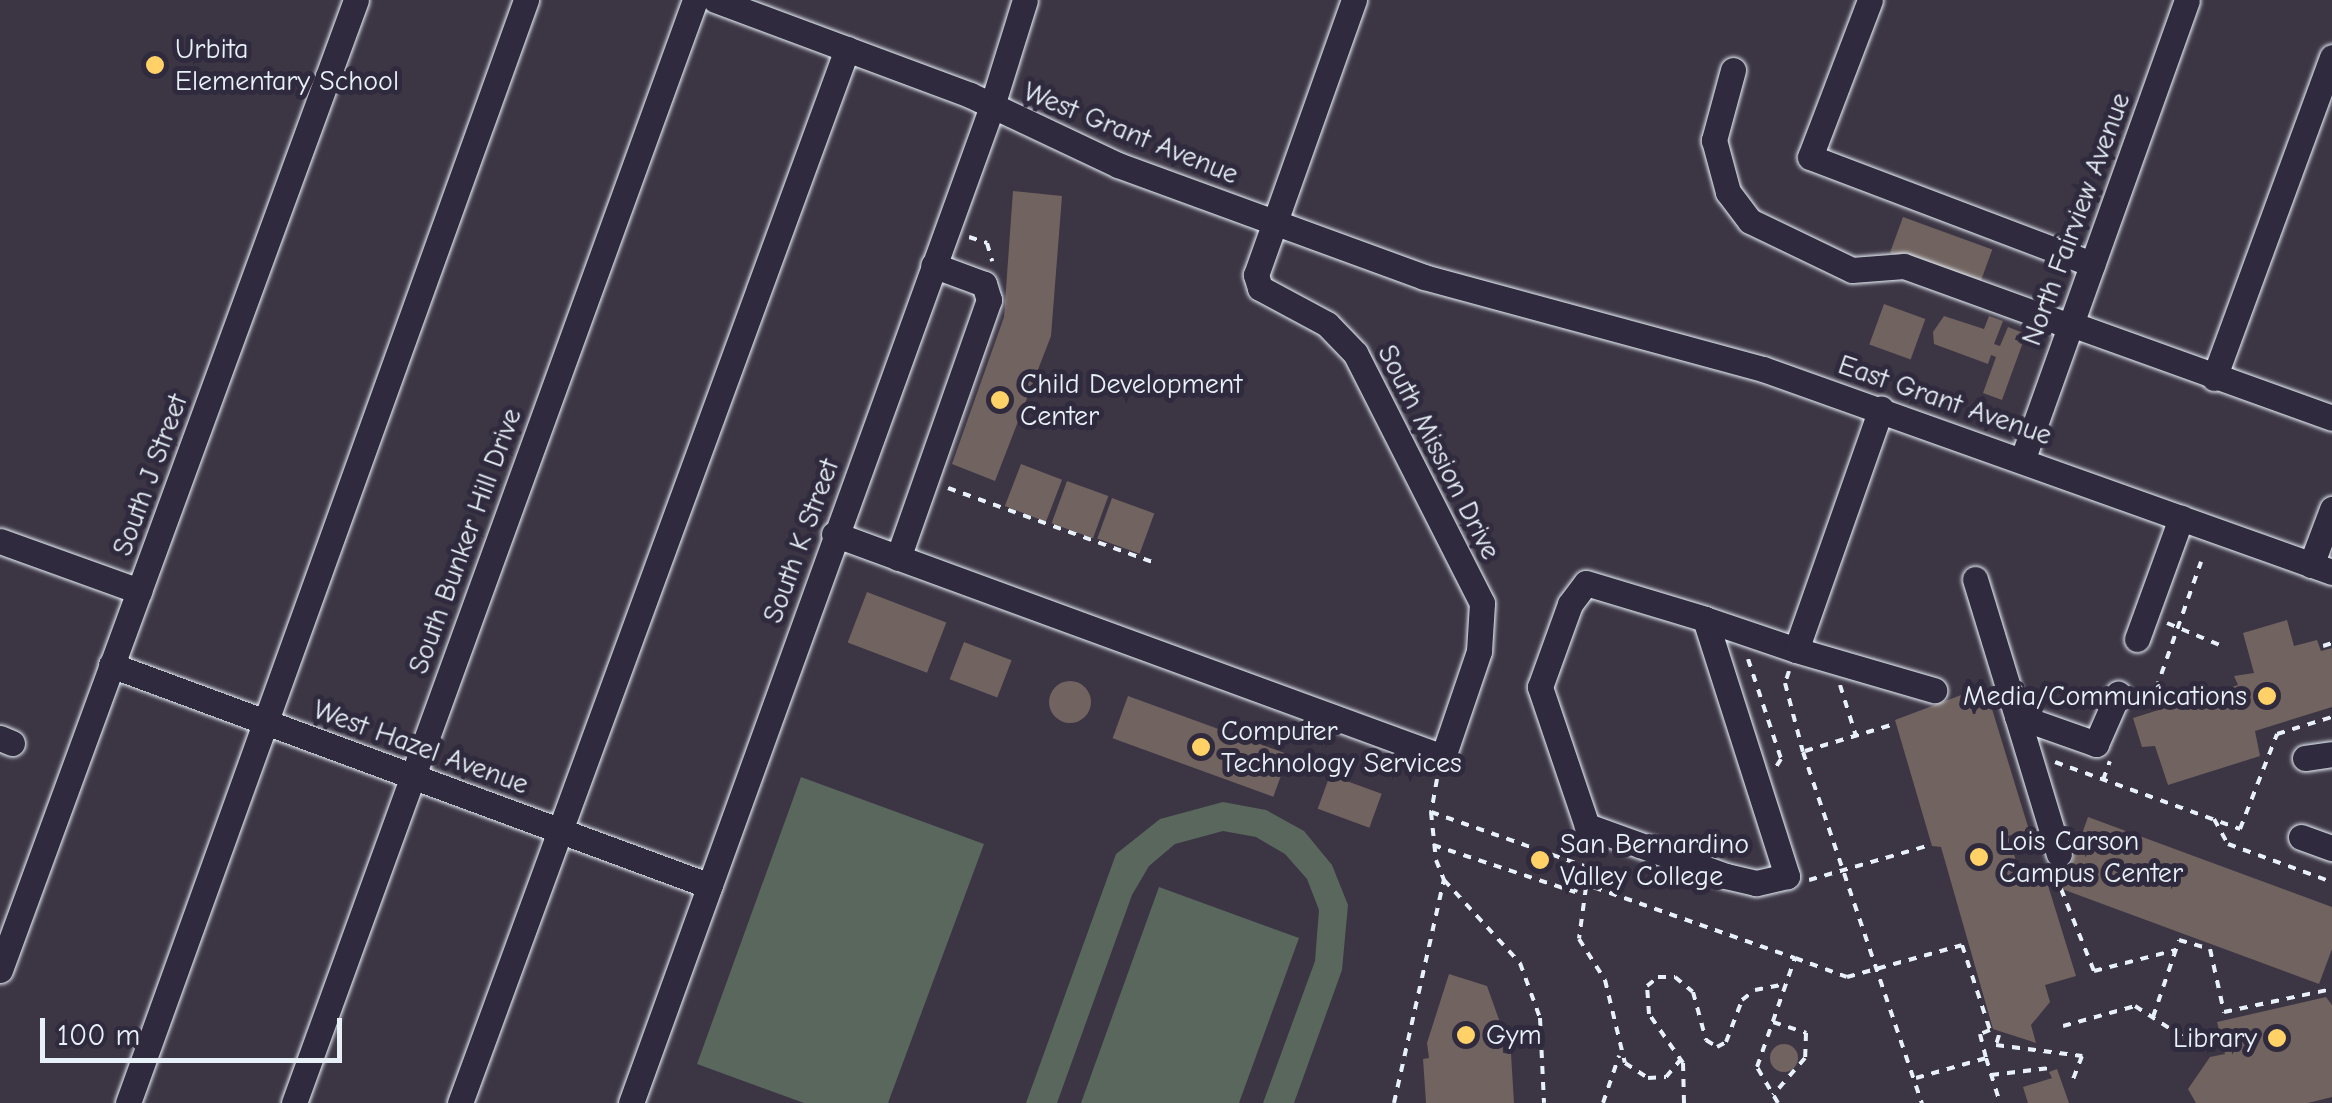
<!DOCTYPE html>
<html>
<head>
<meta charset="utf-8">
<style>
  body { margin:0 }
  #map { position:relative; width:2332px; height:1103px; overflow:hidden; background:#3c3544; font-family:"Comic Neue",sans-serif }
  div>[style] { position:absolute }
  .green>* { inset:0; background:#59675d }
  .building>* { inset:0; background:#71635f; transform-origin:0 0 }
  .round { border-radius:50% }
  .path>* { height:4px; margin-top:-2px; transform-origin:0; background:repeating-linear-gradient(90deg,#e8f1f8 0 8px,transparent 0 16px) }
  .roads { filter:drop-shadow(0 0 2px #e8f1f8) drop-shadow(0 0 2px #e8f1f8) }
  .minor>* { height:25px; margin:-12.5px; padding:0 12.5px; transform-origin:12.5px; border-radius:12.5px; background:#2f2a3d }
  .dots>* { width:28px; height:28px; translate:-50% -50%; box-sizing:border-box; border:5px solid #2f2a3d; border-radius:50% }
  span { translate:-50% -50%; white-space:nowrap; text-align:center; line-height:1.15; -webkit-text-stroke:10px #2f2a3d; paint-order:stroke }
  .poi-label { font-size:28px; color:#e8f1f8 }
  .left { translate:0 -50%; text-align:left }
  .right { translate:-100% -50%; text-align:right }
  .street-label { font-size:28px; color:#e8f1f8 }
  .scale { position:absolute; left:40px; top:1018px; width:302px; height:45px; box-sizing:border-box; border:5px solid #e8f1f8; border-top:0; padding-left:12px; font-size:30px; line-height:35px; white-space:nowrap; color:#e8f1f8; -webkit-text-stroke:8px #2f2a3d; paint-order:stroke }
</style>
</head>
<body>
<div id="map">
  <div class="green">
    <div style="clip-path:polygon(801px 777px,984px 844px,888px 1103px,804px 1103px,697px 1064px)"></div>
    <div style="clip-path:polygon(1223px 802px,1266px 810px,1304px 831px,1332px 865px,1348px 905px,1342px 970px,1294px 1103px,1263px 1103px,1315px 961px,1319px 910px,1307px 879px,1285px 854px,1256px 837px,1223px 831px,1175px 844px,1149px 866px,1132px 895px,1057px 1103px,1026px 1103px,1116px 854px,1160px 819px)"></div>
    <div style="clip-path:polygon(1159px 887px,1299px 938px,1239px 1103px,1081px 1103px)"></div>
  </div>
  <div class="building">
    <div style="clip-path:polygon(1013px 191px,1062px 196px,1051px 336px,995px 481px,952px 464px,1004px 317px)"></div>
    <div style="left:1903px;top:217px;width:95px;height:38px;rotate:20deg"></div>
    <div style="left:1884px;top:304px;width:44px;height:43px;rotate:20deg"></div>
    <div style="clip-path:polygon(1944px 316px,1984px 329px,1989px 316px,2003px 321px,1994px 344px,2000px 346px,2008px 327px,2026px 334px,2002px 400px,1983px 393px,1996px 357px,1991px 355px,1988px 364px,1934px 344px,1933px 332px)"></div>
    <div style="left:1021px;top:464px;width:44px;height:45px;rotate:21deg"></div>
    <div style="left:1067px;top:481px;width:44px;height:45px;rotate:20deg"></div>
    <div style="left:1112px;top:498px;width:45px;height:43px;rotate:20deg"></div>
    <div style="left:867px;top:592px;width:85px;height:54px;rotate:21deg"></div>
    <div style="clip-path:polygon(2287px 620px,2294px 646px,2317px 640px,2321px 651px,2332px 648px,2332px 707px,2255px 731px,2260px 756px,2168px 785px,2155px 746px,2142px 747px,2133px 718px,2238px 685px,2234px 676px,2254px 673px,2243px 633px)"></div>
    <div style="left:964px;top:642px;width:51px;height:40px;rotate:21deg"></div>
    <div class="round" style="left:1049px;top:681px;width:42px;height:42px"></div>
    <div style="clip-path:polygon(1985px 686px,2029px 830px,2008px 836px,2020px 873px,2042px 866px,2076px 976px,2045px 985px,2050px 1002px,2031px 1025px,2036px 1043px,1993px 1029px,1941px 847px,1932px 846px,1895px 720px)"></div>
    <div style="left:1128px;top:696px;width:171px;height:45px;rotate:20deg"></div>
    <div style="left:1330px;top:775px;width:55px;height:36px;rotate:20deg"></div>
    <div style="clip-path:polygon(2088px 817px,2332px 907px,2332px 949px,2319px 984px,2062px 889px)"></div>
    <div style="clip-path:polygon(1449px 974px,1487px 986px,1502px 1028px,1503px 1053px,1511px 1054px,1514px 1103px,1426px 1103px,1423px 1059px,1429px 1058px,1427px 1043px)"></div>
    <div style="clip-path:polygon(2326px 997px,2332px 1005px,2332px 1097px,2308px 1103px,2196px 1103px,2188px 1089px,2210px 1057px,2225px 1054px,2217px 1022px)"></div>
    <div class="round" style="left:1770px;top:1044px;width:28px;height:28px"></div>
    <div style="clip-path:polygon(2057px 1069px,2069px 1103px,2028px 1103px,2023px 1087px,2052px 1078px,2049px 1072px)"></div>
  </div>
  <div class="path">
    <div style="left:969px;top:237px;width:19px;rotate:18deg"></div>
    <div style="left:987px;top:243px;width:19px;rotate:74deg"></div>
    <div style="left:948px;top:488px;width:220px;rotate:19.9deg"></div>
    <div style="left:2167px;top:623px;width:60px;rotate:22.7deg"></div>
    <div style="left:2323px;top:646px;width:9px;rotate:-18deg"></div>
    <div style="left:1748px;top:659px;width:105px;rotate:71.7deg"></div>
    <div style="left:1781px;top:759px;width:9px;rotate:122deg"></div>
    <div style="left:1789px;top:671px;width:13px;rotate:108deg"></div>
    <div style="left:1785px;top:683px;width:71px;rotate:75.4deg"></div>
    <div style="left:1803px;top:752px;width:371px;rotate:71.3deg"></div>
    <div style="left:1840px;top:685px;width:53px;rotate:72.6deg"></div>
    <div style="left:2142px;top:694px;width:15px;rotate:-20deg"></div>
    <div style="left:2156px;top:689px;width:135px;rotate:-70.5deg"></div>
    <div style="left:1805px;top:751px;width:90px;rotate:-16.8deg"></div>
    <div style="left:2055px;top:762px;width:197px;rotate:19.9deg"></div>
    <div style="left:2240px;top:829px;width:102px;rotate:-68.7deg"></div>
    <div style="left:2277px;top:734px;width:58px;rotate:-17.2deg"></div>
    <div style="left:1437px;top:779px;width:34px;rotate:100deg"></div>
    <div style="left:1431px;top:812px;width:48px;rotate:84.1deg"></div>
    <div style="left:1436px;top:860px;width:22px;rotate:68deg"></div>
    <div style="left:1444px;top:880px;width:113px;rotate:47.5deg"></div>
    <div style="left:1520px;top:963px;width:59px;rotate:70deg"></div>
    <div style="left:1540px;top:1018px;width:85px;rotate:87.3deg"></div>
    <div style="left:2103px;top:780px;width:20px;rotate:-70deg"></div>
    <div style="left:1431px;top:812px;width:162px;rotate:19.4deg"></div>
    <div style="left:1584px;top:866px;width:17px;rotate:107deg"></div>
    <div style="left:1579px;top:882px;width:229px;rotate:19.4deg"></div>
    <div style="left:2214px;top:819px;width:29px;rotate:61deg"></div>
    <div style="left:2228px;top:844px;width:111px;rotate:20.1deg"></div>
    <div style="left:1433px;top:845px;width:150px;rotate:18.3deg"></div>
    <div style="left:1575px;top:892px;width:11px;rotate:-68deg"></div>
    <div style="left:2055px;top:874px;width:105px;rotate:68.1deg"></div>
    <div style="left:2094px;top:971px;width:85px;rotate:-14.4deg"></div>
    <div style="left:1809px;top:880px;width:123px;rotate:-16.1deg"></div>
    <div style="left:1586px;top:887px;width:52px;rotate:97.7deg"></div>
    <div style="left:1579px;top:939px;width:49px;rotate:57.6deg"></div>
    <div style="left:1605px;top:980px;width:85px;rotate:76.5deg"></div>
    <div style="left:1625px;top:1063px;width:27px;rotate:33deg"></div>
    <div style="left:1648px;top:1078px;width:18px;rotate:-3deg"></div>
    <div style="left:1666px;top:1077px;width:23px;rotate:-50deg"></div>
    <div style="left:2153px;top:1017px;width:81px;rotate:-71.3deg"></div>
    <div style="left:2179px;top:940px;width:32px;rotate:16deg"></div>
    <div style="left:2210px;top:949px;width:65px;rotate:77.5deg"></div>
    <div style="left:2224px;top:1012px;width:110px;rotate:-12deg"></div>
    <div style="left:1773px;top:1022px;width:35px;rotate:18deg"></div>
    <div style="left:1806px;top:1033px;width:25px;rotate:92deg"></div>
    <div style="left:1805px;top:1058px;width:49px;rotate:130.9deg"></div>
    <div style="left:2063px;top:1026px;width:75px;rotate:-15.5deg"></div>
    <div style="left:2135px;top:1006px;width:77px;rotate:32.9deg"></div>
    <div style="left:1999px;top:1035px;width:10px;rotate:107deg"></div>
    <div style="left:1996px;top:1045px;width:87px;rotate:7.3deg"></div>
    <div style="left:2082px;top:1056px;width:26px;rotate:111deg"></div>
    <div style="left:1991px;top:1075px;width:59px;rotate:-6.8deg"></div>
    <div style="left:1916px;top:1078px;width:73px;rotate:-15.9deg"></div>
    <div style="left:1986px;top:1058px;width:47px;rotate:72.7deg"></div>
    <div style="left:1394px;top:1103px;width:229px;rotate:-77.4deg"></div>
    <div style="left:1603px;top:1103px;width:50px;rotate:-71.2deg"></div>
    <div style="left:1684px;top:1103px;width:40px;rotate:-91.4deg"></div>
    <div style="left:1683px;top:1063px;width:60px;rotate:-124.8deg"></div>
    <div style="left:1649px;top:1014px;width:28px;rotate:-94deg"></div>
    <div style="left:1647px;top:986px;width:14px;rotate:-39deg"></div>
    <div style="left:1658px;top:977px;width:17px"></div>
    <div style="left:1675px;top:977px;width:23px;rotate:40deg"></div>
    <div style="left:1693px;top:992px;width:50px;rotate:74.8deg"></div>
    <div style="left:1706px;top:1040px;width:13px;rotate:32deg"></div>
    <div style="left:1717px;top:1047px;width:10px;rotate:-29deg"></div>
    <div style="left:1726px;top:1042px;width:45px;rotate:-69.1deg"></div>
    <div style="left:1742px;top:1000px;width:16px;rotate:-38deg"></div>
    <div style="left:1755px;top:990px;width:32px;rotate:-11deg"></div>
    <div style="left:1778px;top:1103px;width:42px;rotate:-120.3deg"></div>
    <div style="left:1757px;top:1067px;width:115px;rotate:-70.8deg"></div>
    <div style="left:1795px;top:958px;width:55px;rotate:20.1deg"></div>
    <div style="left:1847px;top:977px;width:119px;rotate:-15.5deg"></div>
    <div style="left:1962px;top:945px;width:89px;rotate:71.8deg"></div>
    <div style="left:1990px;top:1030px;width:11px;rotate:158deg"></div>
    <div style="left:1980px;top:1034px;width:25px;rotate:76deg"></div>
  </div>
  <div class="roads">
    <div class="minor">
      <div style="left:715px;top:0;width:272px;rotate:20.4deg"></div>
      <div style="left:970px;top:95px;width:164px;rotate:25.3deg"></div>
      <div style="left:1118px;top:165px;width:326px;rotate:20.1deg"></div>
      <div style="left:1424px;top:277px;width:351px;rotate:15.2deg"></div>
      <div style="left:1763px;top:369px;width:604px;rotate:19.63deg"></div>
      <div style="left:1870px;top:0;width:168px;rotate:110.9deg"></div>
      <div style="left:1810px;top:157px;width:302px;rotate:20.8deg"></div>
      <div style="left:1733px;top:70px;width:73px;rotate:105.2deg"></div>
      <div style="left:1714px;top:140px;width:54px;rotate:74.9deg"></div>
      <div style="left:1728px;top:192px;width:36px;rotate:53deg"></div>
      <div style="left:1750px;top:221px;width:113px;rotate:25.7deg"></div>
      <div style="left:1852px;top:270px;width:52px;rotate:-4.4deg"></div>
      <div style="left:1904px;top:266px;width:177px;rotate:19.9deg"></div>
      <div style="left:2071px;top:324px;width:277px;rotate:19.8deg"></div>
      <div style="left:2214px;top:378px;width:342px;rotate:-69.8deg"></div>
      <div style="left:2023px;top:458px;width:486px;rotate:-70.3deg"></div>
      <div style="left:834px;top:534px;width:649px;rotate:20.11deg"></div>
      <div style="left:1443px;top:757px;width:112px;rotate:-71.2deg"></div>
      <div style="left:1479px;top:651px;width:48px;rotate:-86.4deg"></div>
      <div style="left:1482px;top:603px;width:280px;rotate:-116.9deg"></div>
      <div style="left:1355px;top:353px;width:40px;rotate:-134deg"></div>
      <div style="left:1327px;top:324px;width:76px;rotate:-151.8deg"></div>
      <div style="left:1260px;top:288px;width:14px;rotate:-107deg"></div>
      <div style="left:1256px;top:275px;width:292px;rotate:-70.4deg"></div>
      <div style="left:0;top:541px;width:148px;rotate:19.8deg"></div>
      <div style="left:898px;top:558px;width:274px;rotate:-70.6deg"></div>
      <div style="left:989px;top:300px;width:17px;rotate:-107deg"></div>
      <div style="left:984px;top:284px;width:54px;rotate:-159.6deg"></div>
      <div style="left:2311px;top:565px;width:60px;rotate:-69.4deg"></div>
      <div style="left:1975px;top:579px;width:143px;rotate:73deg"></div>
      <div style="left:2017px;top:716px;width:84px;rotate:19.5deg"></div>
      <div style="left:2096px;top:744px;width:55px;rotate:-66.3deg"></div>
      <div style="left:1705px;top:619px;width:270px;rotate:72.3deg"></div>
      <div style="left:1787px;top:876px;width:32px;rotate:167deg"></div>
      <div style="left:1756px;top:883px;width:31px;rotate:-167deg"></div>
      <div style="left:1726px;top:876px;width:148px;rotate:-160.2deg"></div>
      <div style="left:1587px;top:826px;width:147px;rotate:-108.7deg"></div>
      <div style="left:1540px;top:687px;width:88px;rotate:-70.1deg"></div>
      <div style="left:1570px;top:604px;width:26px;rotate:-53deg"></div>
      <div style="left:1586px;top:583px;width:124px;rotate:16.8deg"></div>
      <div style="left:1705px;top:619px;width:96px;rotate:18.8deg"></div>
      <div style="left:1796px;top:650px;width:256px;rotate:-70.6deg"></div>
      <div style="left:2137px;top:639px;width:129px;rotate:-70deg"></div>
      <div style="left:1796px;top:650px;width:144px;rotate:16.2deg"></div>
      <div style="left:111px;top:665px;width:638px;rotate:20.25deg"></div>
      <div style="left:2017px;top:716px;width:144px;rotate:73.1deg"></div>
      <div style="left:0;top:738px;width:13px;rotate:23deg"></div>
      <div style="left:2305px;top:758px;width:27px;rotate:-8deg"></div>
      <div style="left:2301px;top:837px;width:33px;rotate:20deg"></div>
      <div style="left:0;top:970px;width:1033px;rotate:-69.85deg"></div>
      <div style="left:128px;top:1103px;width:1173px;rotate:-70.16deg"></div>
      <div style="left:294px;top:1103px;width:1174px;rotate:-70.02deg"></div>
      <div style="left:460px;top:1103px;width:1123px;rotate:-69.84deg"></div>
      <div style="left:631px;top:1103px;width:1057px;rotate:-70.09deg"></div>
      <div style="left:991px;top:109px;width:114px;rotate:-72.7deg"></div>
    </div>
  </div>
  <div class="dots">
    <div style="left:155px;top:65px;background:#ffd166"></div>
    <div style="left:1000px;top:400px;background:#ffd166"></div>
    <div style="left:2267px;top:696px;background:#ffd166"></div>
    <div style="left:1201px;top:747px;background:#ffd166"></div>
    <div style="left:1979px;top:857px;background:#ffd166"></div>
    <div style="left:1540px;top:860px;background:#ffd166"></div>
    <div style="left:1466px;top:1035px;background:#ffd166"></div>
    <div style="left:2277px;top:1038px;background:#ffd166"></div>
  </div>
  <div class="poi-label">
    <span class="left" style="left:175px;top:65px">Urbita<br>Elementary School</span>
    <span class="left" style="left:1020px;top:400px">Child Development<br>Center</span>
    <span class="right" style="left:2247px;top:696px">Media/Communications</span>
    <span class="left" style="left:1221px;top:747px">Computer<br>Technology Services</span>
    <span class="left" style="left:1999px;top:857px">Lois Carson<br>Campus Center</span>
    <span class="left" style="left:1560px;top:860px">San Bernardino<br>Valley College</span>
    <span class="left" style="left:1486px;top:1035px">Gym</span>
    <span class="right" style="left:2257px;top:1038px">Library</span>
  </div>
  <div class="street-label">
    <span style="left:1131px;top:133px;rotate:22deg">West Grant Avenue</span>
    <span style="left:2076px;top:219px;rotate:-70deg">North Fairview Avenue</span>
    <span style="left:1945px;top:400px;rotate:19deg">East Grant Avenue</span>
    <span style="left:1439px;top:452px;rotate:63deg">South Mission Drive</span>
    <span style="left:150px;top:475px;rotate:-70deg">South J Street</span>
    <span style="left:465px;top:541px;rotate:-70deg">South Bunker Hill Drive</span>
    <span style="left:801px;top:541px;rotate:-70deg">South K Street</span>
    <span style="left:421px;top:747px;rotate:20deg">West Hazel Avenue</span>
  </div>
  <div class="scale">100 m</div>
</div>
</body>
</html>
